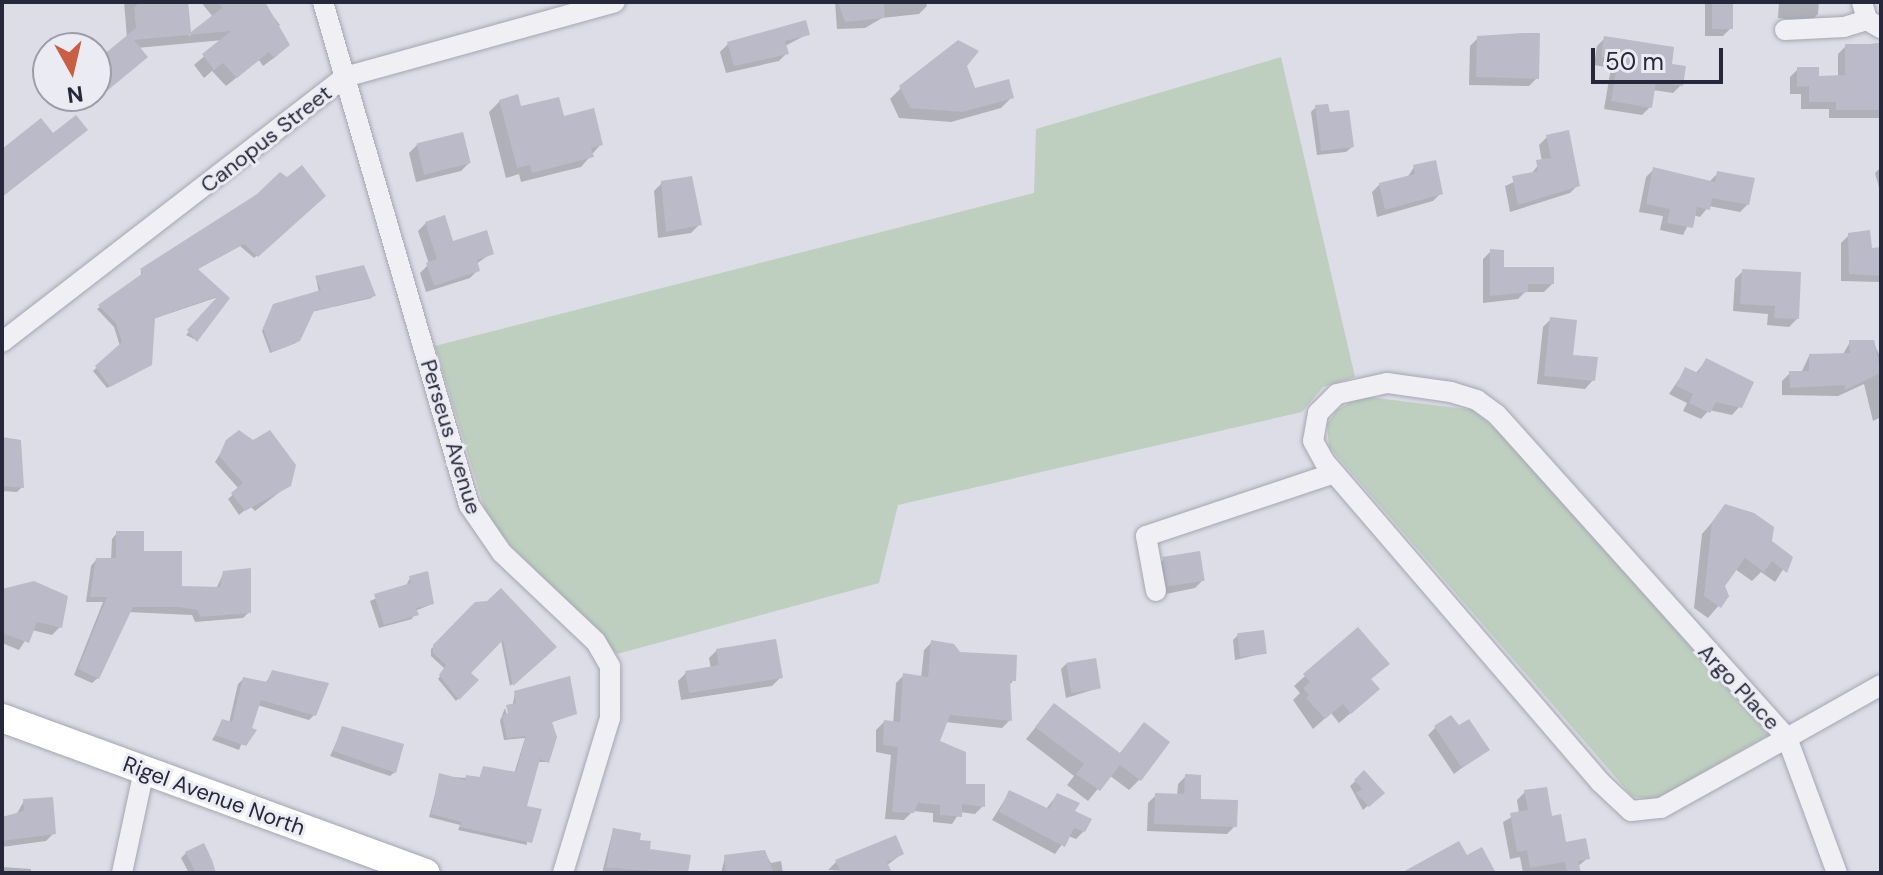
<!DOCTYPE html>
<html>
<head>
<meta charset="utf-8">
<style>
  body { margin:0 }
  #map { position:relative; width:1883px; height:875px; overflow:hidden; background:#dcdde6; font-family:"DM Sans",sans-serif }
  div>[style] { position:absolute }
  .green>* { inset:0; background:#becfbf }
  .shadow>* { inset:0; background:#0003 }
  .building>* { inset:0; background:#babac8; transform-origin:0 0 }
  .roads { filter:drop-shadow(0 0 2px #a6a6b3) drop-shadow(0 0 2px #a6a6b3) }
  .street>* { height:20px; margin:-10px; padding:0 10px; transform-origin:10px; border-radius:10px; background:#efeff4 }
  .secondary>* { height:28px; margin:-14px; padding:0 14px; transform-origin:14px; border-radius:14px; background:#fff }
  span { translate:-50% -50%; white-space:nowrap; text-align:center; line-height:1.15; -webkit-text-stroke:6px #ebecf3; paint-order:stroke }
  .street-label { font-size:22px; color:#27273b }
  .frame { position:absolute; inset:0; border:4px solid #27273b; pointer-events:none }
  .north { position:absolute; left:32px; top:32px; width:80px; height:80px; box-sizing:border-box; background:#ebecf3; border:2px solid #9d9da9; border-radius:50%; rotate:172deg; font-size:22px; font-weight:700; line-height:32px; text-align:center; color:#27273b }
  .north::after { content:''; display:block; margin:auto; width:28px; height:36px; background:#c75e45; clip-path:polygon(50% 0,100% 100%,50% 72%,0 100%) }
  .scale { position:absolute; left:1591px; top:48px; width:132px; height:36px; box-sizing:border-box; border:4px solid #27273b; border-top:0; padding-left:10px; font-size:24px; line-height:28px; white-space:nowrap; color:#27273b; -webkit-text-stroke:6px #ebecf3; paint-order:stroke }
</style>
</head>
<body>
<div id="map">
  <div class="green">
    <div style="clip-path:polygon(1281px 57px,1355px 377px,1323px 387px,1302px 412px,898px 505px,879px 583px,617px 654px,489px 523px,435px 346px,1034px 193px,1036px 129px)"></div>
    <div style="clip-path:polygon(1361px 396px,1473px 410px,1514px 445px,1768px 735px,1654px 801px,1632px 796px,1329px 447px,1327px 424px,1337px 410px)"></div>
  </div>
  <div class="shadow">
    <div style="clip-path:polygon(124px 2px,186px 2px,189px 36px,213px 17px,201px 2px,262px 2px,280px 25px,275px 30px,278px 55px,263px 66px,259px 60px,226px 86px,212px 71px,204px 78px,194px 65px,223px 40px,137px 48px,136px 66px,76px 112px,64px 98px,96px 96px,96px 64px,127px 38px)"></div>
    <div style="clip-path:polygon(835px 2px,926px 2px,927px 6px,919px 14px,882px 18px,865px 28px,837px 29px)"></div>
    <div style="clip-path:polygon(1705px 2px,1731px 2px,1731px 28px,1723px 36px,1705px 36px)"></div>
    <div style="clip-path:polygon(1779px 2px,1819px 2px,1818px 14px,1810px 22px,1778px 18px)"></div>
    <div style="clip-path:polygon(808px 34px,785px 46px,787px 53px,779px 61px,726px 73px,720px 52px,728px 44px)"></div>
    <div style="clip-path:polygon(1478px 38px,1537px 78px,1529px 86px,1469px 85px,1470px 46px)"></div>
    <div style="clip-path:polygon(1605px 38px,1669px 66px,1681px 85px,1673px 93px,1653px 90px,1650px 107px,1642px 115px,1604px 109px,1611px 68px,1594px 65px,1597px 46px)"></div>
    <div style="clip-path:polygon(1881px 43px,1881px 118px,1829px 118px,1829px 109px,1801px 109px,1801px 94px,1790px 94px,1790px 77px,1798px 69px,1817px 78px,1838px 77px,1838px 54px,1846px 46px)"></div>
    <div style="clip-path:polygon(965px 65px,974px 90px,1012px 97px,1001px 108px,951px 122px,899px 118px,890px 99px,901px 88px)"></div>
    <div style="clip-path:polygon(500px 101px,562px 118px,601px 144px,581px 167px,521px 182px,519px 174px,506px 178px,489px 112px)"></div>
    <div style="clip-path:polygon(1316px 107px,1328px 114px,1352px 147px,1346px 152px,1317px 155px,1311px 112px)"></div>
    <div style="clip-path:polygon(1547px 137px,1578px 185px,1570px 193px,1510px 212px,1505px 186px,1530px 175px,1542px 161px,1539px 145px)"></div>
    <div style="clip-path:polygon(417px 145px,469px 163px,461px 171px,416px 182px,409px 153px)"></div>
    <div style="clip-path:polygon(1414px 167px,1441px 193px,1433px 201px,1377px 217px,1372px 192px,1380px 184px,1407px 178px)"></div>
    <div style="clip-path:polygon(1881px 167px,1881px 195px,1875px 173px)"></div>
    <div style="clip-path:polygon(1654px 169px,1709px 182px,1718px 173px,1748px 204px,1740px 212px,1709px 206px,1700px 217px,1693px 215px,1683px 235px,1660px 230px,1663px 216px,1639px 212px,1646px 177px)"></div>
    <div style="clip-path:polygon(662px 183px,699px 225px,691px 233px,658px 238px,654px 191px)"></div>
    <div style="clip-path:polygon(259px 195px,323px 196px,254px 258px,240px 246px,196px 270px,228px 298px,196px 340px,186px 335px,221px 296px,153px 319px,147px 367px,107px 388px,93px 371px,120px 346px,114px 327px,97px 309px,141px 277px,141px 271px)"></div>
    <div style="clip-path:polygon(426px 223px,451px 243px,492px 253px,476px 264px,478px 270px,470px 278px,426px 292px,420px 273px,429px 264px,418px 231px)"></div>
    <div style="clip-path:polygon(1849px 235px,1870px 250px,1881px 249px,1881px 282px,1841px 281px,1841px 243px)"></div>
    <div style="clip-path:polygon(1491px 251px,1502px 269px,1552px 284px,1544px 292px,1525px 292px,1518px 299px,1483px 303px,1483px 259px)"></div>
    <div style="clip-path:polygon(363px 267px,372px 298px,311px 312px,296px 343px,270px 353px,262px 331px,274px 305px,319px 293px,316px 278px)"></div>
    <div style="clip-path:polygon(1743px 271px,1797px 319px,1789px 327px,1767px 325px,1768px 314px,1733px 311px,1735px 279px)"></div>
    <div style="clip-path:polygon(1551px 319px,1571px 356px,1593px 380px,1585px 389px,1537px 384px,1543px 327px)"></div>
    <div style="clip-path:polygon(1850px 342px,1873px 342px,1881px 358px,1881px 417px,1873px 421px,1864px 384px,1838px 396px,1782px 395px,1782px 381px,1790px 373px,1801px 373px,1809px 356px,1842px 356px)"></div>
    <div style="clip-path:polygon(1706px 361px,1740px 406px,1732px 415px,1709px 410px,1701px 419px,1683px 411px,1687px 403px,1669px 394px,1686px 369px,1695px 374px)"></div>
    <div style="clip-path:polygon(228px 441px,289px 485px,255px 511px,250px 506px,239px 515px,228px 499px,239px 489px,215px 462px)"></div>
    <div style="clip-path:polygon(2px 442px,22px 487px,17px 492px,2px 491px)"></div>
    <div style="clip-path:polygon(1725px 507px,1791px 557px,1775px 582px,1761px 572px,1752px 581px,1735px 569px,1722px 586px,1727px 596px,1708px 618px,1694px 608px,1702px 534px)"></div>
    <div style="clip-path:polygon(117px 533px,180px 588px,216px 589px,224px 572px,249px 612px,243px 618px,195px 622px,192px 615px,128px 612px,98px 678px,92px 683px,74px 675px,103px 602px,86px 602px,91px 566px,96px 560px,111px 560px,112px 539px)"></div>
    <div style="clip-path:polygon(1164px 559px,1203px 580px,1195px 588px,1161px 595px,1156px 567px)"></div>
    <div style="clip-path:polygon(410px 578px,432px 604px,415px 611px,412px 619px,379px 628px,370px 601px,406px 586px)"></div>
    <div style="clip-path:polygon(2px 591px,60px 627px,52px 635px,32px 630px,19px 650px,2px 643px)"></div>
    <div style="clip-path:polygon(476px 604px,554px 647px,510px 686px,501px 640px,468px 673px,476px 680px,456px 701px,438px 679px,445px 669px,431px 656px,431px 649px)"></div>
    <div style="clip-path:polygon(1238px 635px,1265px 653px,1235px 660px,1233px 640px)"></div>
    <div style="clip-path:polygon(932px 642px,1014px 680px,1008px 686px,1010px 720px,1002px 728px,945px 722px,938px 742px,964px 786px,983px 806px,975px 814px,960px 812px,952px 824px,933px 822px,933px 813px,913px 811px,904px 820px,885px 819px,891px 755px,876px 752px,876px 730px,884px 722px,893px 724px,896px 683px,904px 675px,921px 678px,924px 650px)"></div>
    <div style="clip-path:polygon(717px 650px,780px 678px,772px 686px,681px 700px,678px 681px,686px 673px,711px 669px,709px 658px)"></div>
    <div style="clip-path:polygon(1066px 664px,1099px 688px,1066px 698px,1061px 669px)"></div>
    <div style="clip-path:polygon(273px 673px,314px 715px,309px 720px,257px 705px,239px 750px,212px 740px,223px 722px,229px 723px,238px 684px,243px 679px,265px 683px)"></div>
    <div style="clip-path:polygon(1305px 676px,1369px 680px,1366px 700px,1339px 723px,1331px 713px,1313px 729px,1293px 700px,1300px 693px,1294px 686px)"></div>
    <div style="clip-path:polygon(515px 693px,575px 713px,550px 723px,547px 762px,537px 762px,524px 808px,527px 845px,458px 830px,460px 825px,429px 817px,440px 776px,479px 779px,483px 768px,514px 774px,525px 738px,504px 740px,500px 721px,505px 708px,509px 723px)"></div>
    <div style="clip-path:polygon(1054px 705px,1119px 754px,1144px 725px,1140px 779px,1129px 790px,1109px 775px,1088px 801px,1067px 785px,1074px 776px,1026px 739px)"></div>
    <div style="clip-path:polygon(1436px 727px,1458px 728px,1487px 749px,1454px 774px,1428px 735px)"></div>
    <div style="clip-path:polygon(343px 728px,395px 772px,390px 776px,330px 756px)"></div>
    <div style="clip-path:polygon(1364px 773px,1382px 793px,1363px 810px,1350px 786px)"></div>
    <div style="clip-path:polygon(1186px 776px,1199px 801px,1235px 826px,1227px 834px,1147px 831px,1148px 803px,1156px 795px,1177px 796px,1178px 784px)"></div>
    <div style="clip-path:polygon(1525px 792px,1551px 818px,1565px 844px,1588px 858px,1577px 867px,1579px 873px,1523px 873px,1520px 857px,1510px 859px,1503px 822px,1519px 813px,1517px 800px)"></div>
    <div style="clip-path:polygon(1009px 793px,1046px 809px,1057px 795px,1084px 831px,1076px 839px,1068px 836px,1055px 854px,992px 820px)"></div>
    <div style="clip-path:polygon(24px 801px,54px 833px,46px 841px,2px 847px,2px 818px,16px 815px)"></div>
    <div style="clip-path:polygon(613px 830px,648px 850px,689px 857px,686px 873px,602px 873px)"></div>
    <div style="clip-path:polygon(764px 852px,771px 863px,781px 861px,783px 873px,721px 873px,725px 857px)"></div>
    <div style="clip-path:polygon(186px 853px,214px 873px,189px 873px,181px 858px)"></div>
    <div style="clip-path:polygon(902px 854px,887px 865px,890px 873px,828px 870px,836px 862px)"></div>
    <div style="clip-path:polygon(2px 867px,31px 869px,31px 873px,2px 873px)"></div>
  </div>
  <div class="building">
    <div style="clip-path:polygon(139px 2px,188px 2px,191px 32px,222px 8px,218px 2px,265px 2px,290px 45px,274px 58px,269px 52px,237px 78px,223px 63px,214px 70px,202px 54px,231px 31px,134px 40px,148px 57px,102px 95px,96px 88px,96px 61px,136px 28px,134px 8px)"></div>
    <div style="clip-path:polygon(838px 2px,884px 2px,885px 18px,845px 22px)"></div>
    <div style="left:1712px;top:2px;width:21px;height:27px"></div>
    <div style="clip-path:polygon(806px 20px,810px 35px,785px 41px,789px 54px,734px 66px,727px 42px)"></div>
    <div style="clip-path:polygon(1523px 33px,1540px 33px,1539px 79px,1476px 77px,1477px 36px)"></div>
    <div style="clip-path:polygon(1604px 36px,1674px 47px,1672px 64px,1686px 66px,1683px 86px,1656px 82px,1652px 108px,1611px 101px,1618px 60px,1601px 57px)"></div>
    <div style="clip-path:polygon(958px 40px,979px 51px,967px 66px,975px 88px,1009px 79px,1014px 98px,963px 112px,910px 108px,899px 86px)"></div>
    <div style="clip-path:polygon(1845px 44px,1881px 44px,1881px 110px,1836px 110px,1836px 102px,1809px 102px,1809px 86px,1797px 87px,1797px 67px,1819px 67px,1819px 76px,1845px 75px)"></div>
    <div style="clip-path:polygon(518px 94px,521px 106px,559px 97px,564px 116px,594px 108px,603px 145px,591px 148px,594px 157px,532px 173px,530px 165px,517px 168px,499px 100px)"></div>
    <div style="clip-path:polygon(1328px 104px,1330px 112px,1349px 110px,1354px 147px,1321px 151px,1315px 105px)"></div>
    <div style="clip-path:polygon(76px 115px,88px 130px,2px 197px,2px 149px,41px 118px,53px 133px)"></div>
    <div style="clip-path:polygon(1569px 130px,1580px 186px,1518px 205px,1512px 176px,1538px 171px,1536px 160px,1551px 158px,1546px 135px)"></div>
    <div style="left:463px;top:132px;width:32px;height:48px;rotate:76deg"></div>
    <div style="clip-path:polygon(1436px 160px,1443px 194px,1385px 210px,1379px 183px,1415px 174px,1413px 165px)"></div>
    <div style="clip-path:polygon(302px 165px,326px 196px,258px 257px,244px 244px,198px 269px,230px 298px,197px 342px,187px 330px,218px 296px,155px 318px,152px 365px,110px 387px,95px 366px,122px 342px,116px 323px,98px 305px,143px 273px,140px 269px,257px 194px,280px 172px,287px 177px)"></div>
    <div style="clip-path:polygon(1653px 167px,1715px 182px,1717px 171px,1755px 178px,1749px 205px,1712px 198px,1710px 210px,1697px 207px,1693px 228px,1667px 223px,1670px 209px,1646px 204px)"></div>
    <div style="clip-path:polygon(692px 176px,702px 225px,666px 232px,661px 181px)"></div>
    <div style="clip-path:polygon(445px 215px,453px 241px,487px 230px,494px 254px,477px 260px,480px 271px,434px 286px,426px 263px,437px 259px,425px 222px)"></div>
    <div style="clip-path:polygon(1870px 230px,1872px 248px,1881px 247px,1881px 276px,1849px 274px,1848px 233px)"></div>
    <div style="clip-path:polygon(1490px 249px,1504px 250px,1504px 267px,1554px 267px,1554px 284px,1528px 284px,1528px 292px,1490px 296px)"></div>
    <div style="clip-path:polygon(364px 265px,376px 296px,314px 311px,300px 341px,272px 352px,263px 328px,273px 304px,321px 290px,315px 276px)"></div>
    <div style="clip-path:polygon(1742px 269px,1801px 272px,1799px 319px,1774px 318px,1775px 306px,1740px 304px)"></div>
    <div style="clip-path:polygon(1550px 317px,1577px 320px,1573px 355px,1598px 357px,1595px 381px,1544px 376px)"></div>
    <div style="clip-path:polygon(1849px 340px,1874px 340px,1881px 373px,1845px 390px,1845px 385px,1790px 388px,1789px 371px,1809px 371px,1809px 354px,1850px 353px)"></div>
    <div style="clip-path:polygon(1706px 358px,1754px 382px,1742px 408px,1716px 402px,1710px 413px,1689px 403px,1693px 394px,1676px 386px,1685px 367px,1698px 373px)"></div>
    <div style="clip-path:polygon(239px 430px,253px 440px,270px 430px,296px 465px,291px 486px,245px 511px,231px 493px,243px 483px,219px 456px,226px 440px)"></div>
    <div style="clip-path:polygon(2px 437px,21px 440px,24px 488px,2px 486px)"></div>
    <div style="clip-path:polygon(1725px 504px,1754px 513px,1774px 527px,1772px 541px,1793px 557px,1787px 573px,1772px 561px,1764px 572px,1745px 558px,1725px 586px,1729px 596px,1721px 608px,1704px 596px,1712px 522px)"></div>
    <div style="clip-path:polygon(116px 531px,144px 531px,144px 551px,182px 551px,182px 586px,220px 587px,223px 571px,251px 568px,251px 613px,201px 617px,197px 610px,179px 607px,133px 607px,99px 679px,78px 669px,107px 597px,90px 597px,96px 558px,116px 558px)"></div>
    <div style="left:1200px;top:551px;width:30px;height:38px;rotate:81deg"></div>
    <div style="clip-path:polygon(428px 571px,434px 604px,416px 608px,419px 615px,384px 625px,374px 594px,411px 583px,409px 576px)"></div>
    <div style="clip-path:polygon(34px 581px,68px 596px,62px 628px,37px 622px,29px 643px,2px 633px,2px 589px)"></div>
    <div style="clip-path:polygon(501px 588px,557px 647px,513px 686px,503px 640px,471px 673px,479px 680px,459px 700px,439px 675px,446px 665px,433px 653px,433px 645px,475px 602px,487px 601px)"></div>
    <div style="clip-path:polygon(1358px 627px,1390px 664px,1371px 679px,1380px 689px,1351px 714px,1343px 704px,1325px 719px,1306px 698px,1309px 695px,1303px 688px,1310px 682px,1303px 674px)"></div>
    <div style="left:1264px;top:630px;width:24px;height:27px;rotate:83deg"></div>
    <div style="clip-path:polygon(776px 639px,783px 678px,689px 693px,685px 671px,719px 665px,716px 649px)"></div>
    <div style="clip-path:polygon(931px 640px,954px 644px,960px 652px,1017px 655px,1016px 681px,1010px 681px,1012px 721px,950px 715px,940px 741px,966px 752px,966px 784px,985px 784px,985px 807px,962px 804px,962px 817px,940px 815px,940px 805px,918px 803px,914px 813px,892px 812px,898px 747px,883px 745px,884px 720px,900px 722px,903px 673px,928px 677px)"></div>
    <div style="left:1096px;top:658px;width:31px;height:30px;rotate:81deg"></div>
    <div style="clip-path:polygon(272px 670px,329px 683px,316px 716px,261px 700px,252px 728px,257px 730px,246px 746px,215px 735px,222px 719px,232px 722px,243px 677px,267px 682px)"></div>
    <div style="clip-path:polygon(570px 676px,577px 714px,552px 722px,557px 737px,549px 763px,540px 759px,527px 806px,542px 809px,532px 843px,460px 827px,461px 822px,431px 814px,439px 773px,465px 780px,466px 775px,480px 777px,483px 766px,516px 772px,526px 736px,507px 738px,502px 716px,508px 713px,506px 705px,516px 703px,514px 691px)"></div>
    <div style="clip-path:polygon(1054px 703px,1120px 753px,1144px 722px,1170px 742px,1141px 781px,1120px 765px,1100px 791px,1076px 774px,1084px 764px,1035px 727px)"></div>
    <div style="clip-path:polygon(1451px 715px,1459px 725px,1469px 719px,1490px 750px,1462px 768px,1434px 726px)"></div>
    <div style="clip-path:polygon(342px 726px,404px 744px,396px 773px,333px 751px)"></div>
    <div style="clip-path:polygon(1364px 770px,1385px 793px,1369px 807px,1356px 793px,1362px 789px,1354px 780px)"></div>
    <div style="clip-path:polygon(1185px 774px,1201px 775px,1201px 799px,1238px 800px,1237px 827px,1154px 824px,1155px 793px,1184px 794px)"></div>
    <div style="clip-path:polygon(1547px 787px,1552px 816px,1561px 814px,1566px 842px,1586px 838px,1590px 859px,1578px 861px,1581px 873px,1567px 873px,1565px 862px,1530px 868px,1527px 850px,1517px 852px,1510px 813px,1528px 810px,1524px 790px)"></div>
    <div style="clip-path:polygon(1009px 790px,1049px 809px,1057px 793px,1080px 803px,1075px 811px,1092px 819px,1085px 832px,1074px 828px,1065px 847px,999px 812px)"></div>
    <div style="clip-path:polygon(53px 797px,56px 834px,2px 841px,2px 817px,24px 811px,23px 799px)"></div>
    <div style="clip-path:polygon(613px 828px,641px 833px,640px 840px,651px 841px,650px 849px,691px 855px,688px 873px,606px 868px)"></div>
    <div style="clip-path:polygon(896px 835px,904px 854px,887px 862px,892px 873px,841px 873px,835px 860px)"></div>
    <div style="clip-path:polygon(1459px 841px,1467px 855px,1482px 847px,1496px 873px,1401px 873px)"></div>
    <div style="clip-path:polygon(204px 843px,212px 860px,216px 873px,196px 873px,185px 852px)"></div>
    <div style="clip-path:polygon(765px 850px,774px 873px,726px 873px,724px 855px)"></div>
  </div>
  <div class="roads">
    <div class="street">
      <div style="left:323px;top:2px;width:524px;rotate:73.81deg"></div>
      <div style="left:469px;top:505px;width:58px;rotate:55.5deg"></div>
      <div style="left:502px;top:553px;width:129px;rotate:43.4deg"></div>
      <div style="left:596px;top:642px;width:28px;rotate:60deg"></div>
      <div style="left:610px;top:666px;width:52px;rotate:90deg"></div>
      <div style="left:610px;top:718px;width:162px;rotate:106.9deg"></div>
      <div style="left:1862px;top:2px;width:19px;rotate:74deg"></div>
      <div style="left:1867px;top:20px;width:16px;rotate:30deg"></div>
      <div style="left:1785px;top:30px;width:59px;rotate:-2.9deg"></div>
      <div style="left:1844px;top:27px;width:24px;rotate:-17deg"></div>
      <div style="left:2px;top:342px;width:433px;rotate:-37.7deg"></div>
      <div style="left:345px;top:77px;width:280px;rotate:-15.5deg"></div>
      <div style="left:1156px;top:591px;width:56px;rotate:-100.3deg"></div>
      <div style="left:1146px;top:536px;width:198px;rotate:-18.5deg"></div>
      <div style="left:122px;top:873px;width:105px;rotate:-77.9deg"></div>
      <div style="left:1837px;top:873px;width:144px;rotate:-110.3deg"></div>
      <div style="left:1787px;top:738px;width:435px;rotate:-131.9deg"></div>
      <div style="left:1496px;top:414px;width:24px;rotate:-144deg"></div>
      <div style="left:1477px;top:400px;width:27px;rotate:-163deg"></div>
      <div style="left:1451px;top:392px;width:65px;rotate:-172deg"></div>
      <div style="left:1387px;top:383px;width:51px;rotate:167.6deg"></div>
      <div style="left:1337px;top:394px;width:27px;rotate:135deg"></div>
      <div style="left:1318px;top:413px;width:28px;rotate:100deg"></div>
      <div style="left:1313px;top:441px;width:23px;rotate:61deg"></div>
      <div style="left:1324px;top:461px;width:423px;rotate:49.3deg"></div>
      <div style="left:1600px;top:782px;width:42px;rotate:43.1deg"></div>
      <div style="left:1631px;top:811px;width:30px;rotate:-6deg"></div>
      <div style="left:1661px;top:808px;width:144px;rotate:-29.1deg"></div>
      <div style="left:1787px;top:738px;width:108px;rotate:-29.4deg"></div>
    </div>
    <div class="secondary">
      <div style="left:2px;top:718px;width:451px;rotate:20.1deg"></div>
    </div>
  </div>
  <div class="street-label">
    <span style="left:266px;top:139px;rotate:-38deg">Canopus Street</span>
    <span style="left:451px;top:437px;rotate:73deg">Perseus Avenue</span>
    <span style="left:1739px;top:687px;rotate:47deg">Argo Place</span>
    <span style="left:214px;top:796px;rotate:20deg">Rigel Avenue North</span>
  </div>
  <div class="frame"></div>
  <div class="north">N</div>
  <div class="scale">50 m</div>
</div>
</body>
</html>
